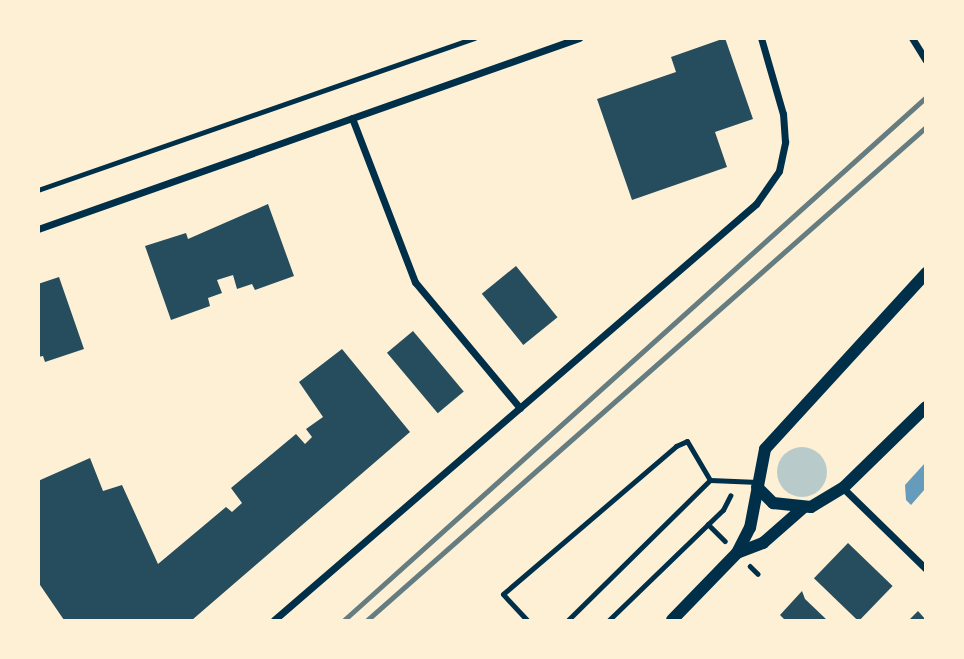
<!DOCTYPE html>
<html>
<head>
<meta charset="utf-8">
<style>
  body { margin:0 }
  #map { position:relative; width:964px; height:659px; overflow:hidden; background:#fdf0d5; font-family:"Work Sans",sans-serif }
  div>[style] { position:absolute }
  .green>* { inset:0; background:#b9caca }
  .round { border-radius:50% }
  .water>* { inset:0; background:#669bbc }
  .building>* { inset:0; background:#264d5e; transform-origin:0 0 }
  .path>* { height:4.5px; margin:-2.25px; padding:0 2.25px; transform-origin:2.25px; border-radius:2.25px; background:#003049 }
  .service>* { height:5px; margin:-2.5px; padding:0 2.5px; transform-origin:2.5px; border-radius:2.5px; background:#003049 }
  .minor>* { height:7px; margin:-3.5px; padding:0 3.5px; transform-origin:3.5px; border-radius:3.5px; background:#003049 }
  .tertiary>* { height:12px; margin:-6px; padding:0 6px; transform-origin:6px; border-radius:6px; background:#003049 }
  .rail>* { height:5px; margin:-2.5px; padding:0 2.5px; transform-origin:2.5px; border-radius:2.5px; background:#657d81 }
  span { translate:-50% -50%; white-space:nowrap; text-align:center; line-height:1.15; -webkit-text-stroke:5px #fdf0d5; paint-order:stroke }
  .frame { position:absolute; inset:0; border:40px solid #fdf0d5; pointer-events:none }
</style>
</head>
<body>
<div id="map">
  <div class="green">
    <div class="round" style="left:777px;top:447px;width:50px;height:50px"></div>
  </div>
  <div class="water">
    <div style="clip-path:polygon(925px 463px,925px 489px,911px 505px,906px 500px,905px 485px)"></div>
  </div>
  <div class="building">
    <div style="clip-path:polygon(725px 38px,753px 119px,715px 132px,727px 167px,632px 200px,597px 99px,676px 72px,671px 57px)"></div>
    <div style="clip-path:polygon(268px 204px,294px 276px,255px 290px,252px 284px,237px 289px,233px 275px,217px 280px,222px 293px,208px 298px,210px 306px,171px 320px,145px 246px,186px 233px,188px 239px)"></div>
    <div style="left:516px;top:266px;width:66px;height:44px;rotate:51deg"></div>
    <div style="clip-path:polygon(59px 277px,84px 349px,45px 362px,43px 356px,38px 357px,38px 284px)"></div>
    <div style="left:413px;top:331px;width:79px;height:34px;rotate:50deg"></div>
    <div style="clip-path:polygon(342px 349px,410px 432px,192px 620px,64px 620px,38px 582px,38px 481px,90px 458px,103px 491px,122px 485px,158px 564px,226px 507px,232px 512px,242px 503px,231px 488px,296px 434px,305px 444px,312px 437px,306px 429px,323px 417px,299px 382px)"></div>
    <div style="left:848px;top:543px;width:62px;height:49px;rotate:44deg"></div>
    <div style="clip-path:polygon(802px 591px,805px 599px,827px 620px,785px 620px,780px 615px)"></div>
    <div style="clip-path:polygon(918px 611px,926px 620px,909px 620px)"></div>
  </div>
  <div class="path">
    <div style="left:38px;top:190px;width:462px;rotate:-19.2deg"></div>
    <div style="left:708px;top:524px;width:24px;rotate:45deg"></div>
    <div style="left:750px;top:566px;width:11px;rotate:45deg"></div>
    <div style="left:609px;top:620px;width:158px;rotate:-44deg"></div>
    <div style="left:723px;top:510px;width:16px;rotate:-63deg"></div>
  </div>
  <div class="service">
    <div style="left:527px;top:620px;width:35px;rotate:-133deg"></div>
    <div style="left:503px;top:594px;width:228px;rotate:-40.5deg"></div>
    <div style="left:676px;top:446px;width:12px;rotate:-24deg"></div>
    <div style="left:687px;top:441px;width:45px;rotate:59.5deg"></div>
    <div style="left:568px;top:620px;width:199px;rotate:-44.6deg"></div>
    <div style="left:710px;top:480px;width:48px;rotate:2.4deg"></div>
  </div>
  <div class="minor">
    <div style="left:912px;top:38px;width:26px;rotate:58deg"></div>
    <div style="left:352px;top:118px;width:176px;rotate:69deg"></div>
    <div style="left:415px;top:282px;width:164px;rotate:50.2deg"></div>
    <div style="left:38px;top:229px;width:574px;rotate:-19.45deg"></div>
    <div style="left:843px;top:488px;width:116px;rotate:44.3deg"></div>
    <div style="left:274px;top:620px;width:637px;rotate:-40.8deg"></div>
    <div style="left:756px;top:204px;width:40px;rotate:-55.1deg"></div>
    <div style="left:779px;top:171px;width:30px;rotate:-78deg"></div>
    <div style="left:785px;top:142px;width:28px;rotate:-94deg"></div>
    <div style="left:783px;top:114px;width:79px;rotate:-106.1deg"></div>
  </div>
  <div class="tertiary">
    <div style="left:757px;top:487px;width:23px;rotate:45deg"></div>
    <div style="left:773px;top:503px;width:38px;rotate:6deg"></div>
    <div style="left:811px;top:507px;width:37px;rotate:-31deg"></div>
    <div style="left:843px;top:488px;width:116px;rotate:-44.3deg"></div>
    <div style="left:737px;top:553px;width:28px;rotate:-21deg"></div>
    <div style="left:763px;top:543px;width:53px;rotate:-41.2deg"></div>
    <div style="left:672px;top:620px;width:93px;rotate:-45.9deg"></div>
    <div style="left:737px;top:553px;width:28px;rotate:-63deg"></div>
    <div style="left:750px;top:528px;width:80px;rotate:-79.2deg"></div>
    <div style="left:765px;top:449px;width:239px;rotate:-47.5deg"></div>
  </div>
  <div class="rail">
    <div style="left:344px;top:620px;width:782px;rotate:-41.94deg"></div>
    <div style="left:367px;top:620px;width:745px;rotate:-41.41deg"></div>
  </div>
  <div class="frame"></div>
</div>
</body>
</html>
